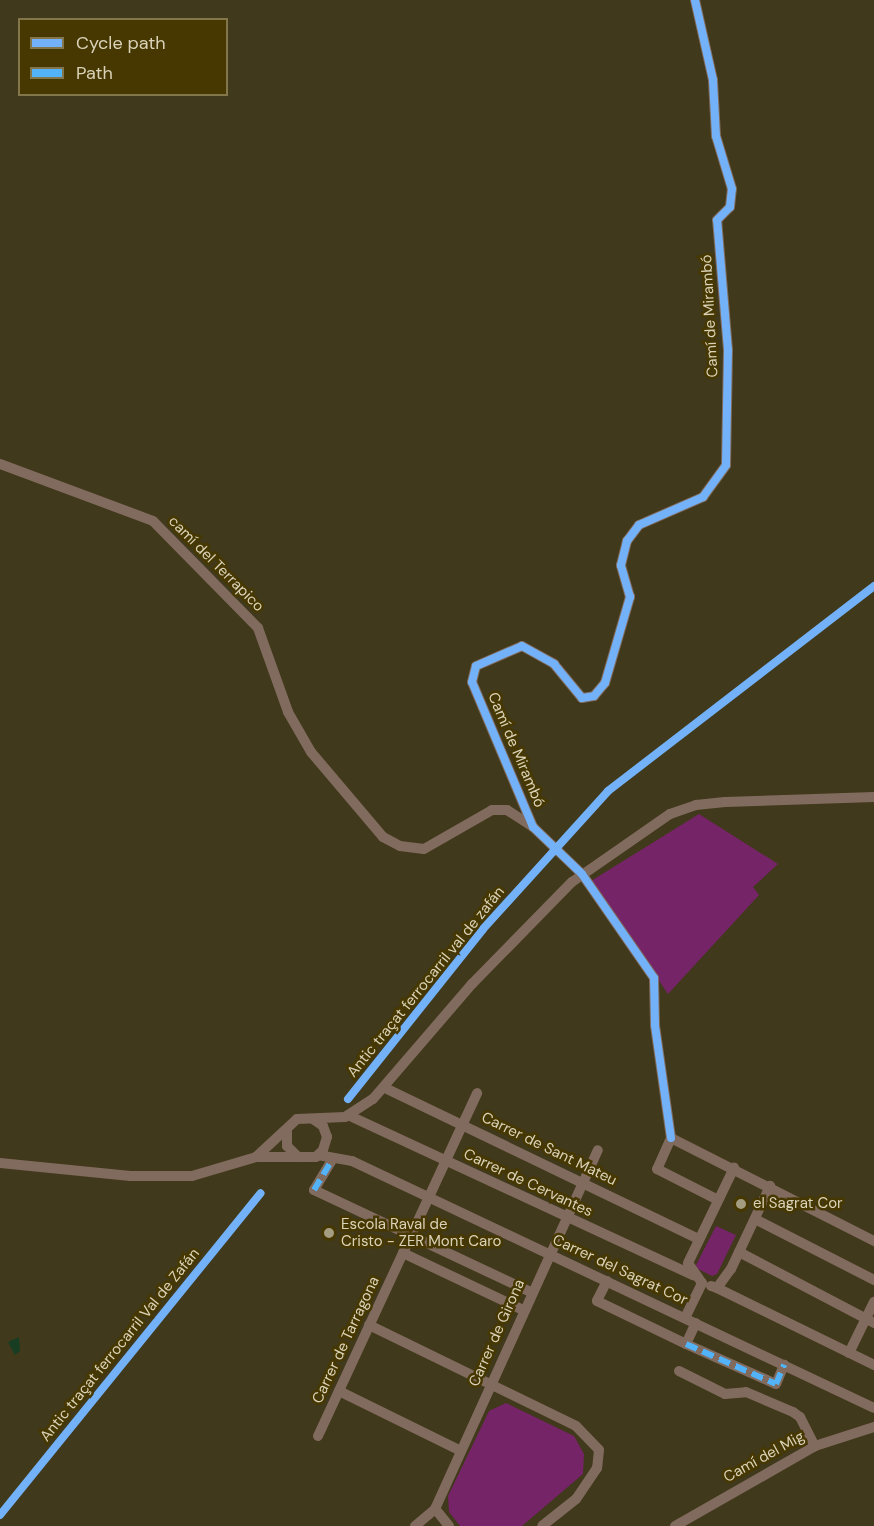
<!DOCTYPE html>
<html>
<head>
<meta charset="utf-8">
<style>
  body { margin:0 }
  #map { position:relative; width:874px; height:1526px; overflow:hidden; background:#41391b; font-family:"DM Sans",sans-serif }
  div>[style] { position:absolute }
  .green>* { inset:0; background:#752467 }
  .water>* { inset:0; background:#173d22 }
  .minor>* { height:10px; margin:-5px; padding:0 5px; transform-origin:5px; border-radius:5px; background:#816b5e }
  .quiet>* { height:6px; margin-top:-3px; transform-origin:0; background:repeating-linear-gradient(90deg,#52b3f8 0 12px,transparent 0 18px) }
  .cycleway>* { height:8px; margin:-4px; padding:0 4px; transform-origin:4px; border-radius:4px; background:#73b2f8 }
  .dots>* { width:16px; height:16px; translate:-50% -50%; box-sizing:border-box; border:3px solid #463800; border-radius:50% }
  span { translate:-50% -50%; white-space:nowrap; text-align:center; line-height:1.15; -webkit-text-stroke:5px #463800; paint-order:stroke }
  .street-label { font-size:15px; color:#dbd3b9 }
  .poi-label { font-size:15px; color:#dbd3b9 }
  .left { translate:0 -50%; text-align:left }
  .legend { position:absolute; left:18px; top:18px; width:210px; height:78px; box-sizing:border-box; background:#463800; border:2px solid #82764a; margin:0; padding:8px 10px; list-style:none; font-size:18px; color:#dbd3b9 }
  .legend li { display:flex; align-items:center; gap:12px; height:30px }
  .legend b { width:30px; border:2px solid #82764a }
</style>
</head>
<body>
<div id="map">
  <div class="green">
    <div style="clip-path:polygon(699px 814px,778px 864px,753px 887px,759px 895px,668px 994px,591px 881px)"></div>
    <div style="clip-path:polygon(716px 1226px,736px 1235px,717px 1274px,712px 1276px,698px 1269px,696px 1265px)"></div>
    <div style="clip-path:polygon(506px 1403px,574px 1436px,584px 1454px,583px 1474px,522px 1526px,460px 1526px,449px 1512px,448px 1496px,489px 1411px)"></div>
  </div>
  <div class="water">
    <div style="clip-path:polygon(19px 1337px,20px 1351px,15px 1355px,8px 1342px)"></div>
  </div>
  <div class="minor">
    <div style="left:0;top:464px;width:163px;rotate:20.4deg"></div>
    <div style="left:153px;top:521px;width:150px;rotate:45.5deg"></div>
    <div style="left:258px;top:628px;width:89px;rotate:70.3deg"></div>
    <div style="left:288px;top:712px;width:46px;rotate:60.1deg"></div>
    <div style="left:311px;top:752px;width:111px;rotate:49.7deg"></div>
    <div style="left:383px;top:837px;width:19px;rotate:28deg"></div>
    <div style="left:400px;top:846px;width:24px;rotate:7deg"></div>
    <div style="left:424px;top:849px;width:78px;rotate:-29.8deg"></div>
    <div style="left:492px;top:810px;width:15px"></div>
    <div style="left:507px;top:810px;width:31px;rotate:33deg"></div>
    <div style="left:385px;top:1088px;width:348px;rotate:25.7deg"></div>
    <div style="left:350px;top:1116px;width:379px;rotate:24.9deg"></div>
    <div style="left:287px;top:1131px;width:15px;rotate:90deg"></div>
    <div style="left:287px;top:1146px;width:16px;rotate:45deg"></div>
    <div style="left:671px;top:1138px;width:114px;rotate:-98.1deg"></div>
    <div style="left:655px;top:1025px;width:47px;rotate:-91.2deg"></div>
    <div style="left:654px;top:978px;width:126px;rotate:-124.7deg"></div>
    <div style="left:582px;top:874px;width:68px;rotate:-136.2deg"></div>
    <div style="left:533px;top:827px;width:157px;rotate:-112.8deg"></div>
    <div style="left:472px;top:682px;width:16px;rotate:-76deg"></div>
    <div style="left:476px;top:666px;width:50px;rotate:-23.5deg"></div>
    <div style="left:522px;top:646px;width:37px;rotate:29deg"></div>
    <div style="left:554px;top:664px;width:44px;rotate:50.5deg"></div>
    <div style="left:582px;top:698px;width:12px;rotate:-9deg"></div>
    <div style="left:594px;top:696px;width:17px;rotate:-50deg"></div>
    <div style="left:605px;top:683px;width:90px;rotate:-73.8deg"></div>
    <div style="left:630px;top:597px;width:33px;rotate:-106deg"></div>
    <div style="left:621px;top:565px;width:25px;rotate:-76deg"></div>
    <div style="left:627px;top:541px;width:20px;rotate:-53deg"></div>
    <div style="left:639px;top:525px;width:70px;rotate:-23.6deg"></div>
    <div style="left:703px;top:497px;width:39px;rotate:-54deg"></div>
    <div style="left:726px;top:465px;width:115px;rotate:-89deg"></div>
    <div style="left:728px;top:350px;width:130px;rotate:-94.8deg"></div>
    <div style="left:717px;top:220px;width:18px;rotate:-45deg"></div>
    <div style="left:730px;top:207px;width:18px;rotate:-84deg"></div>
    <div style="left:732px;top:189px;width:55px;rotate:-106.8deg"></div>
    <div style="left:716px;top:136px;width:56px;rotate:-93.1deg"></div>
    <div style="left:713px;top:80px;width:82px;rotate:-102.7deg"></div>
    <div style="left:671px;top:1138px;width:228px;rotate:26.9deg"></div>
    <div style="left:671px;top:1138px;width:34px;rotate:114deg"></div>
    <div style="left:657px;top:1169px;width:68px;rotate:26.9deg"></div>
    <div style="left:318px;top:1155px;width:35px;rotate:10deg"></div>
    <div style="left:352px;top:1161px;width:577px;rotate:25.32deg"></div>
    <div style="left:256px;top:1157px;width:56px;rotate:-42.8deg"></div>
    <div style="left:297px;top:1119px;width:48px;rotate:-2.4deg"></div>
    <div style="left:345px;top:1117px;width:33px;rotate:-33deg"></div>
    <div style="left:373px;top:1099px;width:152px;rotate:-49.3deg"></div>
    <div style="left:472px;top:984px;width:143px;rotate:-45.6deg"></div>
    <div style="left:572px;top:882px;width:119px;rotate:-34.8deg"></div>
    <div style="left:670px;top:814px;width:28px;rotate:-19deg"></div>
    <div style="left:696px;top:805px;width:29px;rotate:-6deg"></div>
    <div style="left:725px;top:802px;width:149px;rotate:-1.9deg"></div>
    <div style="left:332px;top:1160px;width:35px;rotate:121deg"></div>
    <div style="left:314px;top:1190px;width:240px;rotate:25.2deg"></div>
    <div style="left:0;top:1163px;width:131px;rotate:5.7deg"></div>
    <div style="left:130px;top:1176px;width:62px"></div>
    <div style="left:192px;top:1176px;width:67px;rotate:-16.5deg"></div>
    <div style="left:256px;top:1157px;width:60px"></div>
    <div style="left:316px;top:1157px;width:10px;rotate:-45deg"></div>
    <div style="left:323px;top:1150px;width:14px;rotate:-73deg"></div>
    <div style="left:327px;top:1137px;width:12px;rotate:-110deg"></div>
    <div style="left:323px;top:1126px;width:12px;rotate:-145deg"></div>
    <div style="left:755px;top:1219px;width:134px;rotate:27.1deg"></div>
    <div style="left:739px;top:1252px;width:153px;rotate:27.7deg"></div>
    <div style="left:403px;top:1253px;width:133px;rotate:25.4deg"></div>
    <div style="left:607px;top:1281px;width:22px;rotate:117deg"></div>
    <div style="left:597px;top:1301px;width:99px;rotate:25.8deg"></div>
    <div style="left:686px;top:1344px;width:23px;rotate:-65deg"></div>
    <div style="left:711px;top:1286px;width:6px;rotate:18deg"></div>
    <div style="left:717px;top:1288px;width:24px;rotate:-54deg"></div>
    <div style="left:731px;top:1269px;width:92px;rotate:-64.8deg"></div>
    <div style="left:717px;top:1288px;width:175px;rotate:26.1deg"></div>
    <div style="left:685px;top:1318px;width:39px;rotate:-64deg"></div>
    <div style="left:702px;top:1283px;width:24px;rotate:-125deg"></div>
    <div style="left:688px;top:1263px;width:106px;rotate:-64.2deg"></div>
    <div style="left:369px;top:1325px;width:230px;rotate:26deg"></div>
    <div style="left:576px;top:1426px;width:33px;rotate:46deg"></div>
    <div style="left:599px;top:1450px;width:18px;rotate:96deg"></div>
    <div style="left:597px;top:1468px;width:37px;rotate:124deg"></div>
    <div style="left:576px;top:1499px;width:43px;rotate:141.5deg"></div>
    <div style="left:686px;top:1344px;width:98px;rotate:24deg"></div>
    <div style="left:776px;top:1384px;width:21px;rotate:-67deg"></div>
    <div style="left:849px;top:1353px;width:57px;rotate:-63.9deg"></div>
    <div style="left:679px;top:1371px;width:51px;rotate:26.6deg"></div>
    <div style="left:725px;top:1394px;width:21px;rotate:-5deg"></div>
    <div style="left:746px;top:1392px;width:51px;rotate:23.1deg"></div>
    <div style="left:793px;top:1412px;width:9px;rotate:36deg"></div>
    <div style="left:800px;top:1417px;width:33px;rotate:63deg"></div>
    <div style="left:339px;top:1391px;width:136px;rotate:26.2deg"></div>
    <div style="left:318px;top:1436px;width:378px;rotate:-65.1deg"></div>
    <div style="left:415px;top:1526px;width:26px;rotate:-40deg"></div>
    <div style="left:449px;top:1526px;width:22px;rotate:-129deg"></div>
    <div style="left:435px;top:1509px;width:394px;rotate:-65.6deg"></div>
    <div style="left:675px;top:1526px;width:161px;rotate:-29.7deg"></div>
    <div style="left:815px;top:1446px;width:62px;rotate:-17.9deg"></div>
  </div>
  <div class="quiet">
    <div style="left:314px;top:1190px;width:35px;rotate:-59deg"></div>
    <div style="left:686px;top:1344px;width:98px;rotate:24deg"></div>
    <div style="left:776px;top:1384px;width:21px;rotate:-67deg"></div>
  </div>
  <div class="cycleway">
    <div style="left:348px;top:1099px;width:217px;rotate:-51.5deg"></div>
    <div style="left:483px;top:929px;width:186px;rotate:-47.8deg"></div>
    <div style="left:608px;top:791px;width:336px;rotate:-37.6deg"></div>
    <div style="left:671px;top:1138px;width:114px;rotate:-98.1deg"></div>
    <div style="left:655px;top:1025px;width:47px;rotate:-91.2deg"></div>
    <div style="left:654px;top:978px;width:126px;rotate:-124.7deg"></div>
    <div style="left:582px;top:874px;width:68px;rotate:-136.2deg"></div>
    <div style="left:533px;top:827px;width:157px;rotate:-112.8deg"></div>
    <div style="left:472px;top:682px;width:16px;rotate:-76deg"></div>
    <div style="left:476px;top:666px;width:50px;rotate:-23.5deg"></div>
    <div style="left:522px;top:646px;width:37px;rotate:29deg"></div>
    <div style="left:554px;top:664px;width:44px;rotate:50.5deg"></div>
    <div style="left:582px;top:698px;width:12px;rotate:-9deg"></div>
    <div style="left:594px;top:696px;width:17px;rotate:-50deg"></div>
    <div style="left:605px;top:683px;width:90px;rotate:-73.8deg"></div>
    <div style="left:630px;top:597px;width:33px;rotate:-106deg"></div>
    <div style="left:621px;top:565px;width:25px;rotate:-76deg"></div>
    <div style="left:627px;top:541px;width:20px;rotate:-53deg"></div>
    <div style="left:639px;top:525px;width:70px;rotate:-23.6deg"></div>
    <div style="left:703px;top:497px;width:39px;rotate:-54deg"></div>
    <div style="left:726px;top:465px;width:115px;rotate:-89deg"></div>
    <div style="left:728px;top:350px;width:130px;rotate:-94.8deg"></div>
    <div style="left:717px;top:220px;width:18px;rotate:-45deg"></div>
    <div style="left:730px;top:207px;width:18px;rotate:-84deg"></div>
    <div style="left:732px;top:189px;width:55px;rotate:-106.8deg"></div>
    <div style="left:716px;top:136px;width:56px;rotate:-93.1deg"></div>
    <div style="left:713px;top:80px;width:82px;rotate:-102.7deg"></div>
    <div style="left:0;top:1515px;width:414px;rotate:-51deg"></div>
  </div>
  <div class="dots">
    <div style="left:741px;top:1204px;background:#a59d82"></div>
    <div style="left:329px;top:1233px;background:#a59d82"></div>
  </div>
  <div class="street-label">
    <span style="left:710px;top:316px;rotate:-93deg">Camí de Mirambó</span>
    <span style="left:216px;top:564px;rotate:45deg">camí del Terrapico</span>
    <span style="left:516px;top:750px;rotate:67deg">Camí de Mirambó</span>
    <span style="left:426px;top:982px;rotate:-51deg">Antic traçat ferrocarril val de zafán</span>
    <span style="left:549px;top:1149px;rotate:26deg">Carrer de Sant Mateu</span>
    <span style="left:528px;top:1183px;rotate:25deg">Carrer de Cervantes</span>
    <span style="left:620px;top:1270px;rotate:25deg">Carrer del Sagrat Cor</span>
    <span style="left:497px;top:1333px;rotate:-66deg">Carrer de Girona</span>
    <span style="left:346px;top:1340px;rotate:-65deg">Carrer de Tarragona</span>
    <span style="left:120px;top:1345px;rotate:-51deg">Antic traçat ferrocarril Val de Zafán</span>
    <span style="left:764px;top:1457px;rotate:-29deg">Camí del Mig</span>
  </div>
  <div class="poi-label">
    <span class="left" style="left:753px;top:1204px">el Sagrat Cor</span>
    <span class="left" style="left:341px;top:1233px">Escola Raval de<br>Cristo - ZER Mont Caro</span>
  </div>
  <ul class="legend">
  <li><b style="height:8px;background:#73b2f8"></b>Cycle path</li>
  <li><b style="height:8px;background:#52b3f8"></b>Path</li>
  </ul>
</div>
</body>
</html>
